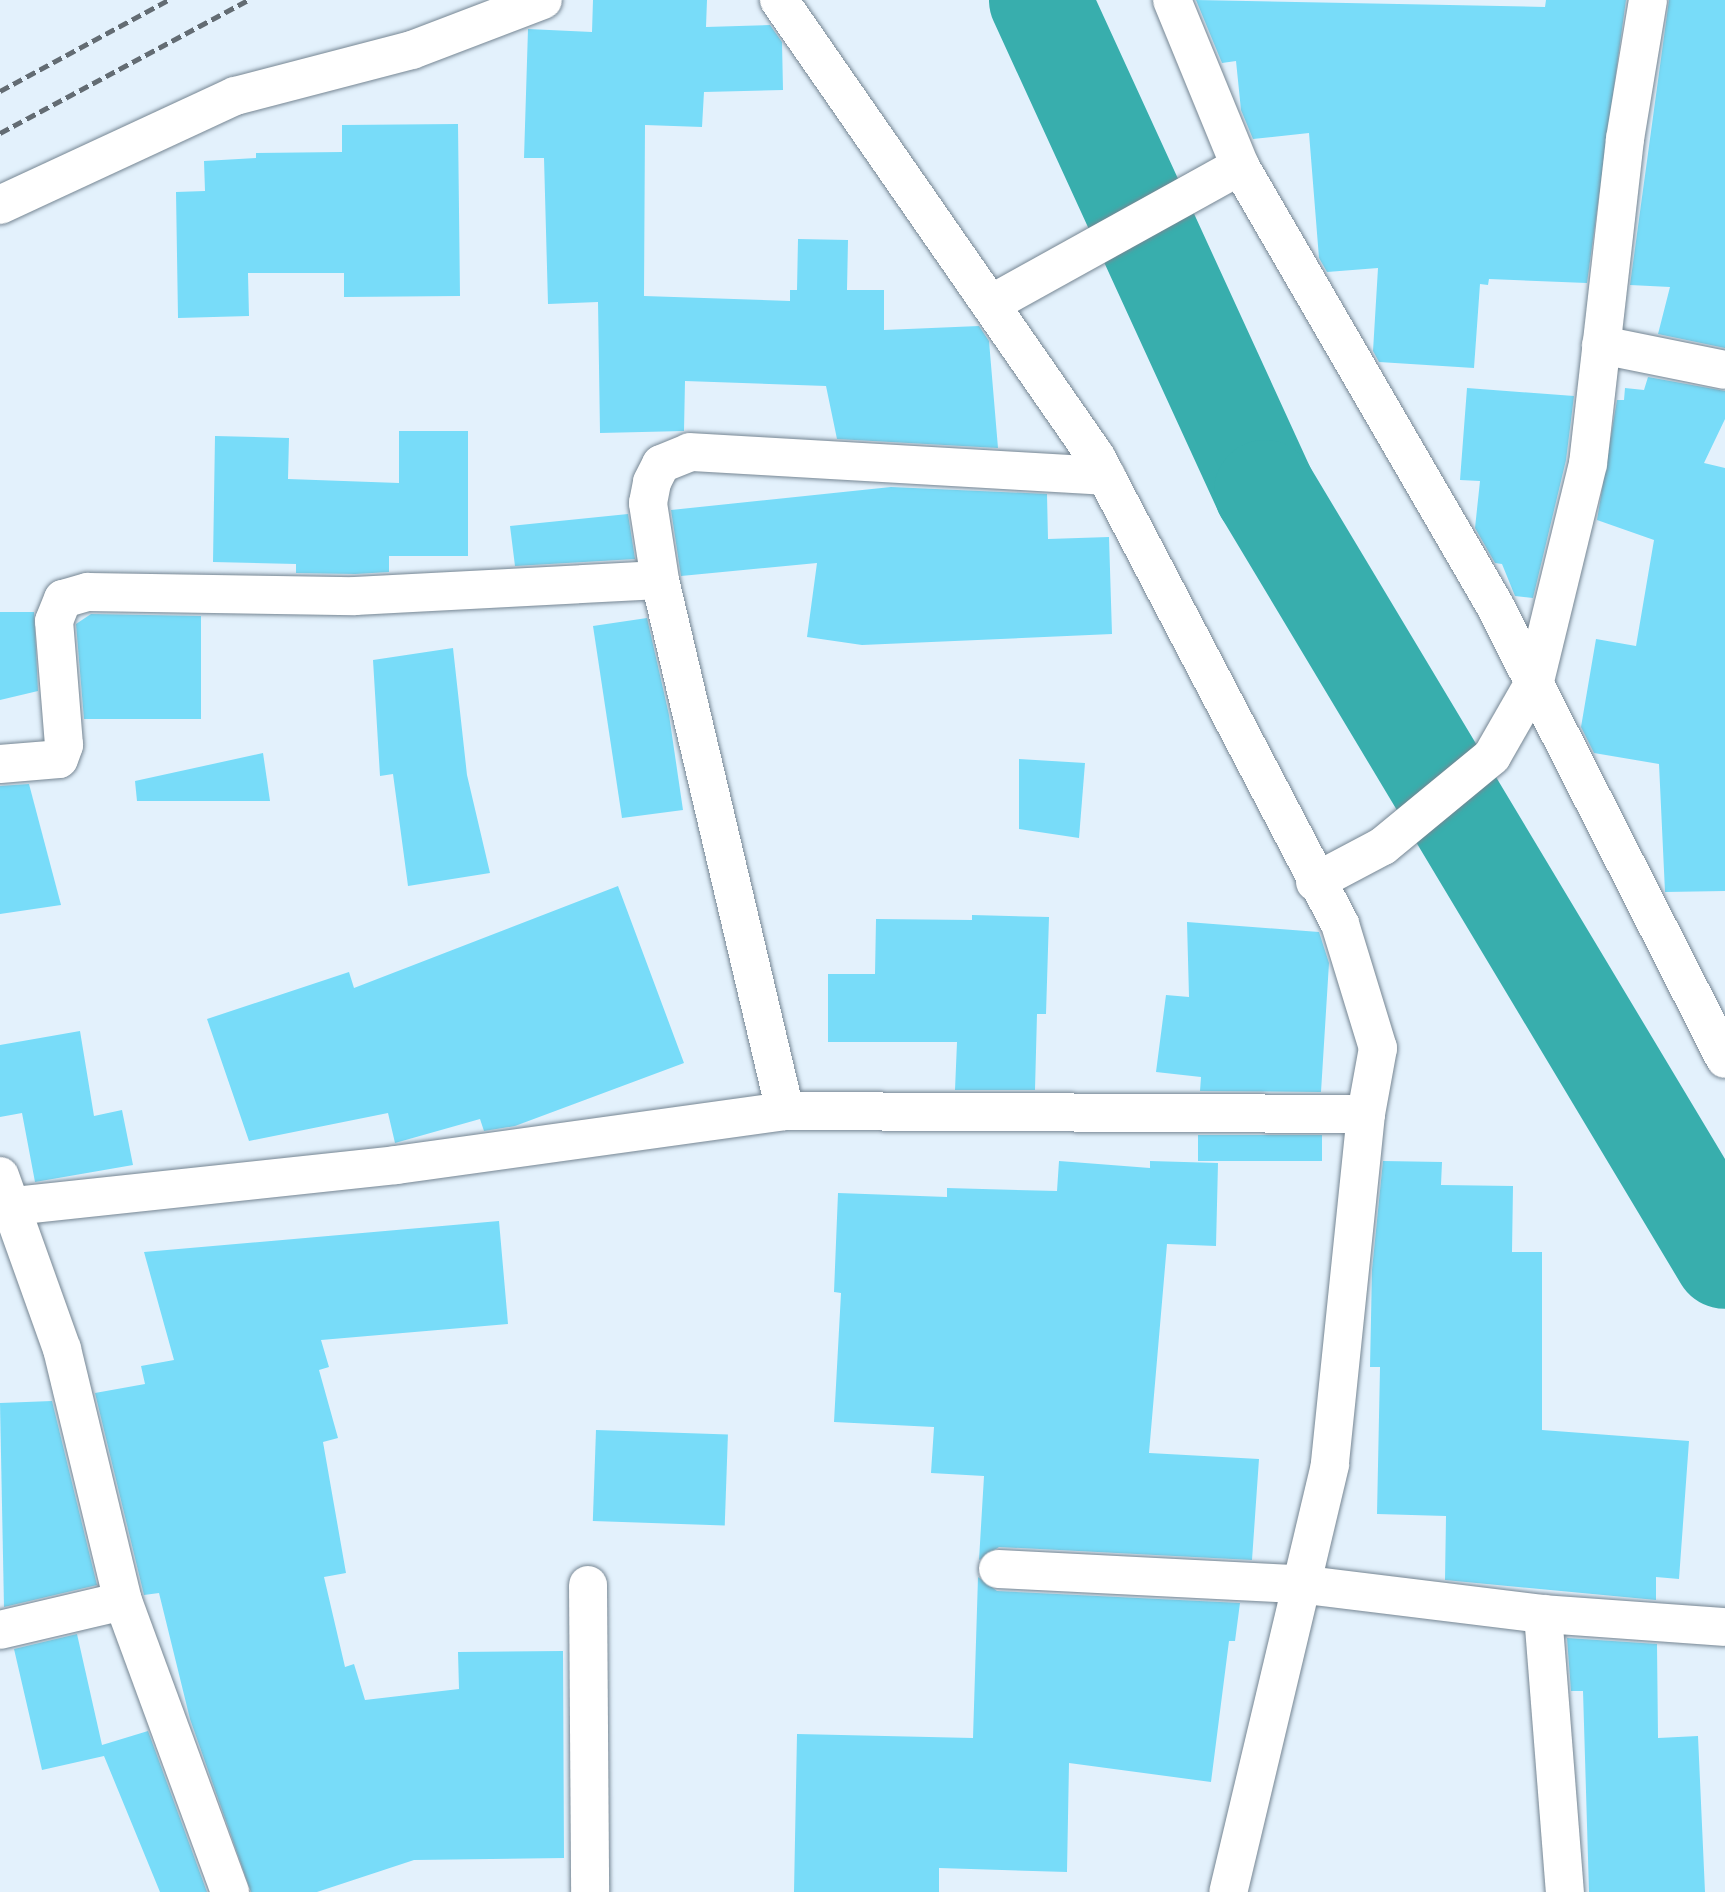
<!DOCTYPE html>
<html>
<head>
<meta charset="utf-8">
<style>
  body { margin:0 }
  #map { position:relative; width:1725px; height:1892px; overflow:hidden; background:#e3f1fc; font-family:Literata,serif }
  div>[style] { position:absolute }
  .river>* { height:102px; margin:-51px; padding:0 51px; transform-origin:51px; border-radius:51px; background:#38aead }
  .building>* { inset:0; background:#78dcf9; transform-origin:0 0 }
  .roads { filter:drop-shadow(0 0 2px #768693) drop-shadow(0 0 2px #768693) }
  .minor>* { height:38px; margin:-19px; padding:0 19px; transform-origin:19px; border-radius:19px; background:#fff }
  .rail>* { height:5px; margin-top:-2.5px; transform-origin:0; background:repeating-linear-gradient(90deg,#636c73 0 10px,transparent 0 15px) }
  span { translate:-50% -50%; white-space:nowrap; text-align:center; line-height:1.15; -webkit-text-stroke:6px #fcfcfc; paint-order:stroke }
</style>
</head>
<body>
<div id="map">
  <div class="river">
    <div style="left:1040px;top:0;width:540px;rotate:65.38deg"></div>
    <div style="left:1265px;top:491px;width:894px;rotate:59.05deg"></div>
  </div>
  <div class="building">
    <div style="clip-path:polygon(593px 0,707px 0,706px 27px,770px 25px,782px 42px,783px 90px,704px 92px,702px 127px,645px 125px,644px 296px,790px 301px,790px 290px,797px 290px,798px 239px,848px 240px,847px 290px,884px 290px,884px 330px,979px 326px,989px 341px,998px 448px,837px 439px,826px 386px,685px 381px,684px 431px,600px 433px,598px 302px,548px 304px,544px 158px,524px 158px,528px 29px,592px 32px)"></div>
    <div style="clip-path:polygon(1196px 0,1545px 7px,1546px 0,1626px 0,1587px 283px,1489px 279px,1488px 285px,1480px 284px,1474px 368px,1379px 362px,1373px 351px,1378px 268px,1327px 272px,1319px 258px,1309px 133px,1253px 139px,1241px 110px,1236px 61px,1222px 63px)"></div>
    <div style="clip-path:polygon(1669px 0,1725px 0,1725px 348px,1658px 334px,1670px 287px,1630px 285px)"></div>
    <div style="clip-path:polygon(458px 124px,460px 296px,344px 297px,344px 273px,248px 273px,249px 316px,178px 318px,176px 192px,205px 191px,204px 161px,256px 158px,256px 153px,342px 152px,342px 125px)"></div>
    <div style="clip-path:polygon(1648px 377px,1725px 391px,1725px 419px,1704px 463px,1725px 468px,1725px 891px,1665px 892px,1659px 764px,1594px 753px,1581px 727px,1596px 639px,1636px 646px,1654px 540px,1597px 520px,1617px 400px,1624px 400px,1625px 388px,1644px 390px)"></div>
    <div style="clip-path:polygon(1467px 388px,1574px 396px,1566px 460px,1533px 598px,1515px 596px,1502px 564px,1495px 563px,1475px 528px,1480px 481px,1460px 480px)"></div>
    <div style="clip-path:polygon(399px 431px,468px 431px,468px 556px,389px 556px,389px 572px,355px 574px,296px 573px,296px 564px,213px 562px,215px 436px,289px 438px,288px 479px,399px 483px)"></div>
    <div style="clip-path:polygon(891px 487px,1047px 494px,1048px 539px,1109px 537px,1112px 634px,862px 645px,807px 637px,817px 563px,681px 576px,671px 510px)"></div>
    <div style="clip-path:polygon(628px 514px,635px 559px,515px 566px,510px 526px)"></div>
    <div style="clip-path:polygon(0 612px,34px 612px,38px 691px,0 700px)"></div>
    <div style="clip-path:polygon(91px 614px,201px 616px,201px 719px,84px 719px,76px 624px)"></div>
    <div style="clip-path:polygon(647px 618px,669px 715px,683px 810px,622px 818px,593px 626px)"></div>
    <div style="clip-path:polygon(453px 648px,467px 775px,490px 873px,408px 886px,393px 774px,380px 776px,373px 660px)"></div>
    <div style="clip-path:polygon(263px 753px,270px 801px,137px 801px,135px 781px)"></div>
    <div style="clip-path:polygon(1019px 759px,1085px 763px,1079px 838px,1019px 829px)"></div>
    <div style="clip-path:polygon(29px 784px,61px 905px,0 914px,0 786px)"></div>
    <div style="clip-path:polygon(618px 886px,684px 1063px,515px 1126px,484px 1131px,480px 1119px,395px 1143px,388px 1113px,249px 1141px,207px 1019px,349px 972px,354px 988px)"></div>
    <div style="clip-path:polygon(972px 915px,1049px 917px,1046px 1014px,1037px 1014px,1035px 1090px,955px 1090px,957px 1042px,828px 1042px,828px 974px,875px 974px,876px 919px,972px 920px)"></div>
    <div style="clip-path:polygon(1187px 922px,1319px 932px,1329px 963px,1321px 1092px,1200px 1091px,1201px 1077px,1156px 1072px,1166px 995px,1189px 997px)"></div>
    <div style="clip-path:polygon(80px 1031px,94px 1116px,122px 1110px,133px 1165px,35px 1182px,22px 1113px,0 1117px,0 1045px)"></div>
    <div style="left:1198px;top:1135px;width:124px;height:26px"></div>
    <div style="clip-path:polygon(1059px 1161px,1150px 1168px,1150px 1161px,1218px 1163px,1216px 1246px,1167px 1244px,1149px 1453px,1259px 1459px,1252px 1560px,999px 1547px,979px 1560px,984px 1476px,931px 1473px,934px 1427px,834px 1422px,841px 1293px,834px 1292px,838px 1193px,947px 1197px,947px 1188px,1057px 1191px)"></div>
    <div style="clip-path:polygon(1383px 1161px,1442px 1162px,1441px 1185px,1513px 1186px,1512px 1252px,1542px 1252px,1542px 1430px,1689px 1441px,1679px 1579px,1656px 1577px,1656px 1600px,1445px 1580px,1446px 1516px,1377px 1514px,1380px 1367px,1370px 1367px,1372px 1270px)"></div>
    <div style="clip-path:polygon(499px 1221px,508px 1324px,321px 1340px,329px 1367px,319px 1370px,338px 1438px,323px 1442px,346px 1573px,324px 1577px,345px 1667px,354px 1664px,365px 1700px,459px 1689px,458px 1652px,563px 1651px,564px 1858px,414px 1860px,317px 1892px,251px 1892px,190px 1719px,159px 1593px,144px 1595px,95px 1393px,145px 1384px,141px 1366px,174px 1360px,144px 1252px)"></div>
    <div style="clip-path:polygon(52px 1401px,97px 1585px,4px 1607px,0 1403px)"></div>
    <div style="left:596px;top:1430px;width:132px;height:91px;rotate:2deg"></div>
    <div style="clip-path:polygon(978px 1577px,997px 1591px,1240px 1603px,1235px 1641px,1229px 1641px,1211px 1782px,1069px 1763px,1067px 1872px,939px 1868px,939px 1892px,794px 1892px,797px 1734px,973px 1738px)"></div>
    <div style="clip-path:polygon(77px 1634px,102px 1745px,148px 1731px,207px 1892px,160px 1892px,104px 1756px,42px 1770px,14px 1649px)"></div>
    <div style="clip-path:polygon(1567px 1638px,1657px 1644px,1658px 1738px,1698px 1736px,1705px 1892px,1589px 1892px,1583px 1691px,1571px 1691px)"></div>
  </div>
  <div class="roads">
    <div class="minor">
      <div style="left:779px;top:0;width:556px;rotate:55.25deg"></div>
      <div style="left:1096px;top:457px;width:527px;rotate:62.41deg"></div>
      <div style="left:1340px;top:924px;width:130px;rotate:73deg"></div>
      <div style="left:1378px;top:1048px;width:67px;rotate:100.3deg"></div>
      <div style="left:1366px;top:1114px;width:353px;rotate:95.9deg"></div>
      <div style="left:1330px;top:1465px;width:439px;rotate:103.4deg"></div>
      <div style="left:1172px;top:0;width:179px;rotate:67.7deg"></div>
      <div style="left:1240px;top:166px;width:506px;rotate:59.89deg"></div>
      <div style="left:1494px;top:604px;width:510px;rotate:63.08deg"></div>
      <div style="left:0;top:205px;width:259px;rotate:-24.9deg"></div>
      <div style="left:235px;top:96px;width:183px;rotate:-14.6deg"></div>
      <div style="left:412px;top:50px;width:140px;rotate:-20.9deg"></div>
      <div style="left:991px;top:304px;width:285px;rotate:-29deg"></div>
      <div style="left:1601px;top:345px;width:126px;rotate:11.4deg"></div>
      <div style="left:0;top:764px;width:59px;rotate:-4.8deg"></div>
      <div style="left:59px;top:759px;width:15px;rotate:-70deg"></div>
      <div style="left:64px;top:745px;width:124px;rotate:-94.6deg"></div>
      <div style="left:54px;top:621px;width:24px;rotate:-68deg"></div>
      <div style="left:63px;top:599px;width:26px;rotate:-16deg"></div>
      <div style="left:88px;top:592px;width:267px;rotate:0.9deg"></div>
      <div style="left:355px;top:596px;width:305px;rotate:-3deg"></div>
      <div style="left:1315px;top:882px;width:77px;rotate:-27.9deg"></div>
      <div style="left:1383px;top:846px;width:141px;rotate:-39.5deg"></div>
      <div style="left:1492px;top:756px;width:86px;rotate:-60.2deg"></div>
      <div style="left:1535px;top:681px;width:223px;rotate:-76.3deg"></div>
      <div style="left:1588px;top:464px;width:327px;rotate:-83.5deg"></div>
      <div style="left:1625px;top:139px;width:141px;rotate:-80.6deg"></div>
      <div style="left:785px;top:1111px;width:546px;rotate:-103.25deg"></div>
      <div style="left:660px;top:580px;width:78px;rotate:-98.9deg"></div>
      <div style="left:648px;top:503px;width:21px;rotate:-79deg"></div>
      <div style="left:652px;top:482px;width:20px;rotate:-63deg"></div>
      <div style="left:661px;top:464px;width:31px;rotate:-22deg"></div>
      <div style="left:690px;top:452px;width:417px;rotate:3.3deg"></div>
      <div style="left:0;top:1176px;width:184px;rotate:70.3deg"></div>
      <div style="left:62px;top:1349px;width:259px;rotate:76.4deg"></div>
      <div style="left:123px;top:1601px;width:310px;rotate:69.8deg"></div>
      <div style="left:13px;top:1206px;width:385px;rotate:-6.1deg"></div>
      <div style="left:396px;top:1165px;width:393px;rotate:-7.9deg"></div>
      <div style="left:785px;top:1111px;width:581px;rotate:0.3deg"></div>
      <div style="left:998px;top:1569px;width:300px;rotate:2.9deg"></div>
      <div style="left:1298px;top:1584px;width:247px;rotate:7deg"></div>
      <div style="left:1543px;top:1614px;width:279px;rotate:85.5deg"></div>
      <div style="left:588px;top:1585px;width:307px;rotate:89.6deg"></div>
      <div style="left:1543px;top:1614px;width:182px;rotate:4.1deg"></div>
      <div style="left:0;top:1630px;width:126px;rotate:-13.3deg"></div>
    </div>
  </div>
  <div class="rail">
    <div style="left:0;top:91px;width:191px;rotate:-28.4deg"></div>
    <div style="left:0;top:133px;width:281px;rotate:-28.2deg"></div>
  </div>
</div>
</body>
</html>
